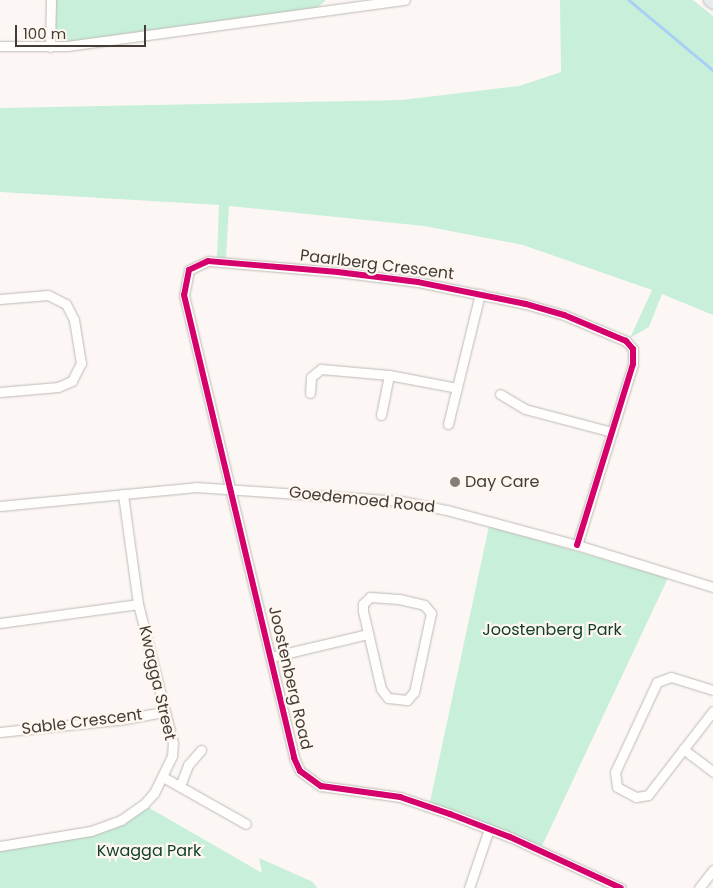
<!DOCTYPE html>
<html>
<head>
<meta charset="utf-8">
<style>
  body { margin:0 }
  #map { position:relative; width:713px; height:888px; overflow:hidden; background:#fcf7f4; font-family:Poppins,sans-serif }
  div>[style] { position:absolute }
  .green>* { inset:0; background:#c8efda }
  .stream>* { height:2.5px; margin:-1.25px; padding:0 1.25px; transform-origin:1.25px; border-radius:1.25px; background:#a8cff6 }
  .roads { filter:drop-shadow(0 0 1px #beb9b5) drop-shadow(0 0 1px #beb9b5) }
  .minor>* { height:9px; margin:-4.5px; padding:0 4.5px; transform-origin:4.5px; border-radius:4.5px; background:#fffefd }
  .major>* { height:11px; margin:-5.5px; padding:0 5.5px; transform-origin:5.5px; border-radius:5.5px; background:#e5ebef }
  .cycleway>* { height:6px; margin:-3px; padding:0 3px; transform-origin:3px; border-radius:3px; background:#d6006c }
  .dots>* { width:14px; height:14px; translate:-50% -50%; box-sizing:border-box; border:2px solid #fff6f0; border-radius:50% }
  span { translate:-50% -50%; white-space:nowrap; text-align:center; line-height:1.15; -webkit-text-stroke:4.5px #fff6f0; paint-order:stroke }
  .street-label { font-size:16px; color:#433b35 }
  .poi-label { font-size:16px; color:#433b35 }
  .left { translate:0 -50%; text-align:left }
  .park-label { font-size:16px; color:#10412d }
  .scale { position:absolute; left:15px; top:25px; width:131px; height:22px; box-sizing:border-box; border:2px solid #433b35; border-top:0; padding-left:6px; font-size:15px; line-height:18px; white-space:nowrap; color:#433b35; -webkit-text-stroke:4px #fff6f0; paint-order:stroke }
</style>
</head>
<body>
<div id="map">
  <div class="green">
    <div style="clip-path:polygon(56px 0,326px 0,316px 9px,66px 43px,60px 41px,55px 32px)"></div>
    <div style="clip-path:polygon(560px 0,693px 0,713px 16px,713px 315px,662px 294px,649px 327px,630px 338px,652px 290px,523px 245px,424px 226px,229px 206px,226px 258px,217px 258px,219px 205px,0 192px,0 108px,402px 100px,519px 86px,561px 72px)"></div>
    <div style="clip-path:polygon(489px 526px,668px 578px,542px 846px,430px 802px)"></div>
    <div style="clip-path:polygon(146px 806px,262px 873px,259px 858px,313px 882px,317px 888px,0 888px,0 850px,104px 832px,128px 821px)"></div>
  </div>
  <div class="stream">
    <div style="left:629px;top:0;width:109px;rotate:39.8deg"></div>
  </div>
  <div class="roads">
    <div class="minor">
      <div style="left:0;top:46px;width:67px"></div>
      <div style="left:67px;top:46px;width:341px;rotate:-7.8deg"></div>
      <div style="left:50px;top:47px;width:47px;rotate:-88.8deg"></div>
      <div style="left:0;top:299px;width:48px;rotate:-4.8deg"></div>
      <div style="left:48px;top:295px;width:20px;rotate:27deg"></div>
      <div style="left:66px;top:304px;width:18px;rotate:63deg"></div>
      <div style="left:74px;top:320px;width:44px;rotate:80.8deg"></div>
      <div style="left:81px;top:363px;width:20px;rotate:117deg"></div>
      <div style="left:72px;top:381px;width:15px;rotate:157deg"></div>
      <div style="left:58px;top:387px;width:58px;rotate:175.1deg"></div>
      <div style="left:310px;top:393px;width:16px;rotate:-86deg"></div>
      <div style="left:311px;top:377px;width:13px;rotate:-39deg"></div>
      <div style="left:321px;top:369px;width:68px;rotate:5deg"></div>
      <div style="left:389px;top:375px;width:69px;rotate:10.8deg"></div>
      <div style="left:500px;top:394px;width:29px;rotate:31deg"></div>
      <div style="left:525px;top:409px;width:90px;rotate:14.8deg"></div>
      <div style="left:381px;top:415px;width:41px;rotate:-78.7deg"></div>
      <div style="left:448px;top:424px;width:134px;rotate:-76.2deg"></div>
      <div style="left:0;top:506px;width:197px;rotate:-5.5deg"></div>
      <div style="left:196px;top:487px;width:205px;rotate:3.9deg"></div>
      <div style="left:401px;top:501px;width:47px;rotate:11.1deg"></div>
      <div style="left:447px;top:510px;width:135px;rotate:15.1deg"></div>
      <div style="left:577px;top:545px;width:142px;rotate:17.2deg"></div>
      <div style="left:577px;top:545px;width:189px;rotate:-72.8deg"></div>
      <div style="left:633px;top:364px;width:15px;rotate:-90deg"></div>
      <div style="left:633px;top:349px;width:11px;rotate:-131deg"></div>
      <div style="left:626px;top:341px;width:67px;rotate:-157.2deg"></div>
      <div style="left:564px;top:315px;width:40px;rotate:-164deg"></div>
      <div style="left:526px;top:304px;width:110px;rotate:-168.5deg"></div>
      <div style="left:418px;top:282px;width:81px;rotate:-172.9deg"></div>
      <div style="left:338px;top:272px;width:130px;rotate:-175.2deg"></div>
      <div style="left:208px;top:261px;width:21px;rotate:155deg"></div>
      <div style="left:189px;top:270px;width:25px;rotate:101deg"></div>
      <div style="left:184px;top:295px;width:476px;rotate:76.6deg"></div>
      <div style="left:294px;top:758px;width:14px;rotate:65deg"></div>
      <div style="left:300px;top:771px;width:26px;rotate:36deg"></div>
      <div style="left:321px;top:786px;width:80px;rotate:7.9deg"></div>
      <div style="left:400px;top:797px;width:53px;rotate:18.8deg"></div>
      <div style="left:450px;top:814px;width:64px;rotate:21deg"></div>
      <div style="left:510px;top:837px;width:122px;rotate:24.7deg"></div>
      <div style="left:370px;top:597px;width:29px;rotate:4deg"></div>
      <div style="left:399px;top:599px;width:26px;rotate:13deg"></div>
      <div style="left:424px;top:605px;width:11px;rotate:49deg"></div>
      <div style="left:431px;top:613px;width:81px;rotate:102.1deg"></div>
      <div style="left:414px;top:692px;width:11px;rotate:131deg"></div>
      <div style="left:407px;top:700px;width:19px;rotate:-174deg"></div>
      <div style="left:388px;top:698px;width:11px;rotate:-128deg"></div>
      <div style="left:381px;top:689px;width:80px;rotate:-103deg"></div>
      <div style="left:363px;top:611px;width:7px;rotate:-90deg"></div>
      <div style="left:363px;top:604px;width:10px;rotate:-45deg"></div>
      <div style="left:0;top:623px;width:139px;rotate:-7.8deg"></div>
      <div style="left:271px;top:657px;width:100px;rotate:-13.3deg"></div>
      <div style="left:713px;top:690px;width:44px;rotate:-162.8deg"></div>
      <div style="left:671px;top:677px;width:15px;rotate:160deg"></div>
      <div style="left:657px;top:682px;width:99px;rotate:115deg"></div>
      <div style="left:615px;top:772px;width:15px;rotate:82deg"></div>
      <div style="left:617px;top:787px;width:21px;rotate:28deg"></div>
      <div style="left:636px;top:797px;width:12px;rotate:-9deg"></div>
      <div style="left:648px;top:795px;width:106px;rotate:-52.3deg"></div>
      <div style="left:0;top:732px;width:120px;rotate:-5.8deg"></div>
      <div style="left:119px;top:720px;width:45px;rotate:-10.3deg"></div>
      <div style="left:683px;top:749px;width:38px;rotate:37deg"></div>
      <div style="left:163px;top:777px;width:95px;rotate:29.5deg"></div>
      <div style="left:180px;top:786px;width:22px;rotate:-69deg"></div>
      <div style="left:188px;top:765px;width:20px;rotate:-49deg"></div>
      <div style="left:0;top:846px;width:92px;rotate:-9.4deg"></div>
      <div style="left:91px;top:831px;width:32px;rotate:-20deg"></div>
      <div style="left:121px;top:820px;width:28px;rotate:-35deg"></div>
      <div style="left:144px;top:804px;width:15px;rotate:-48deg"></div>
      <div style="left:154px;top:793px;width:41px;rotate:-64.1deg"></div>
      <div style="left:172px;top:756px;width:13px;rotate:-86deg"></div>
      <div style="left:173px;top:743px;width:143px;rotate:-104.1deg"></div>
      <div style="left:138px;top:604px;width:111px;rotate:-97.8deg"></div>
      <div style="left:469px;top:888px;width:62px;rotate:-71.3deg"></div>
      <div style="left:699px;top:888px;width:23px;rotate:-52deg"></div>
    </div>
    <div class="major">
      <div style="left:709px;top:0;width:5px;rotate:37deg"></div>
    </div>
  </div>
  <div class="cycleway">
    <div style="left:577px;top:545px;width:189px;rotate:-72.8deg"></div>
    <div style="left:633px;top:364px;width:15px;rotate:-90deg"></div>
    <div style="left:633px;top:349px;width:11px;rotate:-131deg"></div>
    <div style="left:626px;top:341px;width:67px;rotate:-157.2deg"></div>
    <div style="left:564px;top:315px;width:40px;rotate:-164deg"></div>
    <div style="left:526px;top:304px;width:110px;rotate:-168.5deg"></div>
    <div style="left:418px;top:282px;width:81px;rotate:-172.9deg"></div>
    <div style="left:338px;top:272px;width:130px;rotate:-175.2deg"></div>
    <div style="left:208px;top:261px;width:21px;rotate:155deg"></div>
    <div style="left:189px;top:270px;width:25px;rotate:101deg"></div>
    <div style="left:184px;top:295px;width:476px;rotate:76.6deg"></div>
    <div style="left:294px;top:758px;width:14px;rotate:65deg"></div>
    <div style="left:300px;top:771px;width:26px;rotate:36deg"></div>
    <div style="left:321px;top:786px;width:80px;rotate:7.9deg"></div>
    <div style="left:400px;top:797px;width:53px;rotate:18.8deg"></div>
    <div style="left:450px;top:814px;width:64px;rotate:21deg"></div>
    <div style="left:510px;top:837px;width:122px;rotate:24.7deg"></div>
  </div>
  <div class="dots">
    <div style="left:455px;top:482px;background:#847d78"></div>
  </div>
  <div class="street-label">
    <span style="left:377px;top:265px;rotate:7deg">Paarlberg Crescent</span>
    <span style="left:362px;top:500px;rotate:6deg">Goedemoed Road</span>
    <span style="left:290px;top:678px;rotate:77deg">Joostenberg Road</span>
    <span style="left:157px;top:683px;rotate:77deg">Kwagga Street</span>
    <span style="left:82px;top:722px;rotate:-7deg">Sable Crescent</span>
  </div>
  <div class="poi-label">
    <span class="left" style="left:465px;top:482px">Day Care</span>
  </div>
  <div class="park-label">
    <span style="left:552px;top:630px">Joostenberg Park</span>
    <span style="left:149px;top:851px">Kwagga Park</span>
  </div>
  <div class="scale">100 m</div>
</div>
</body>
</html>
